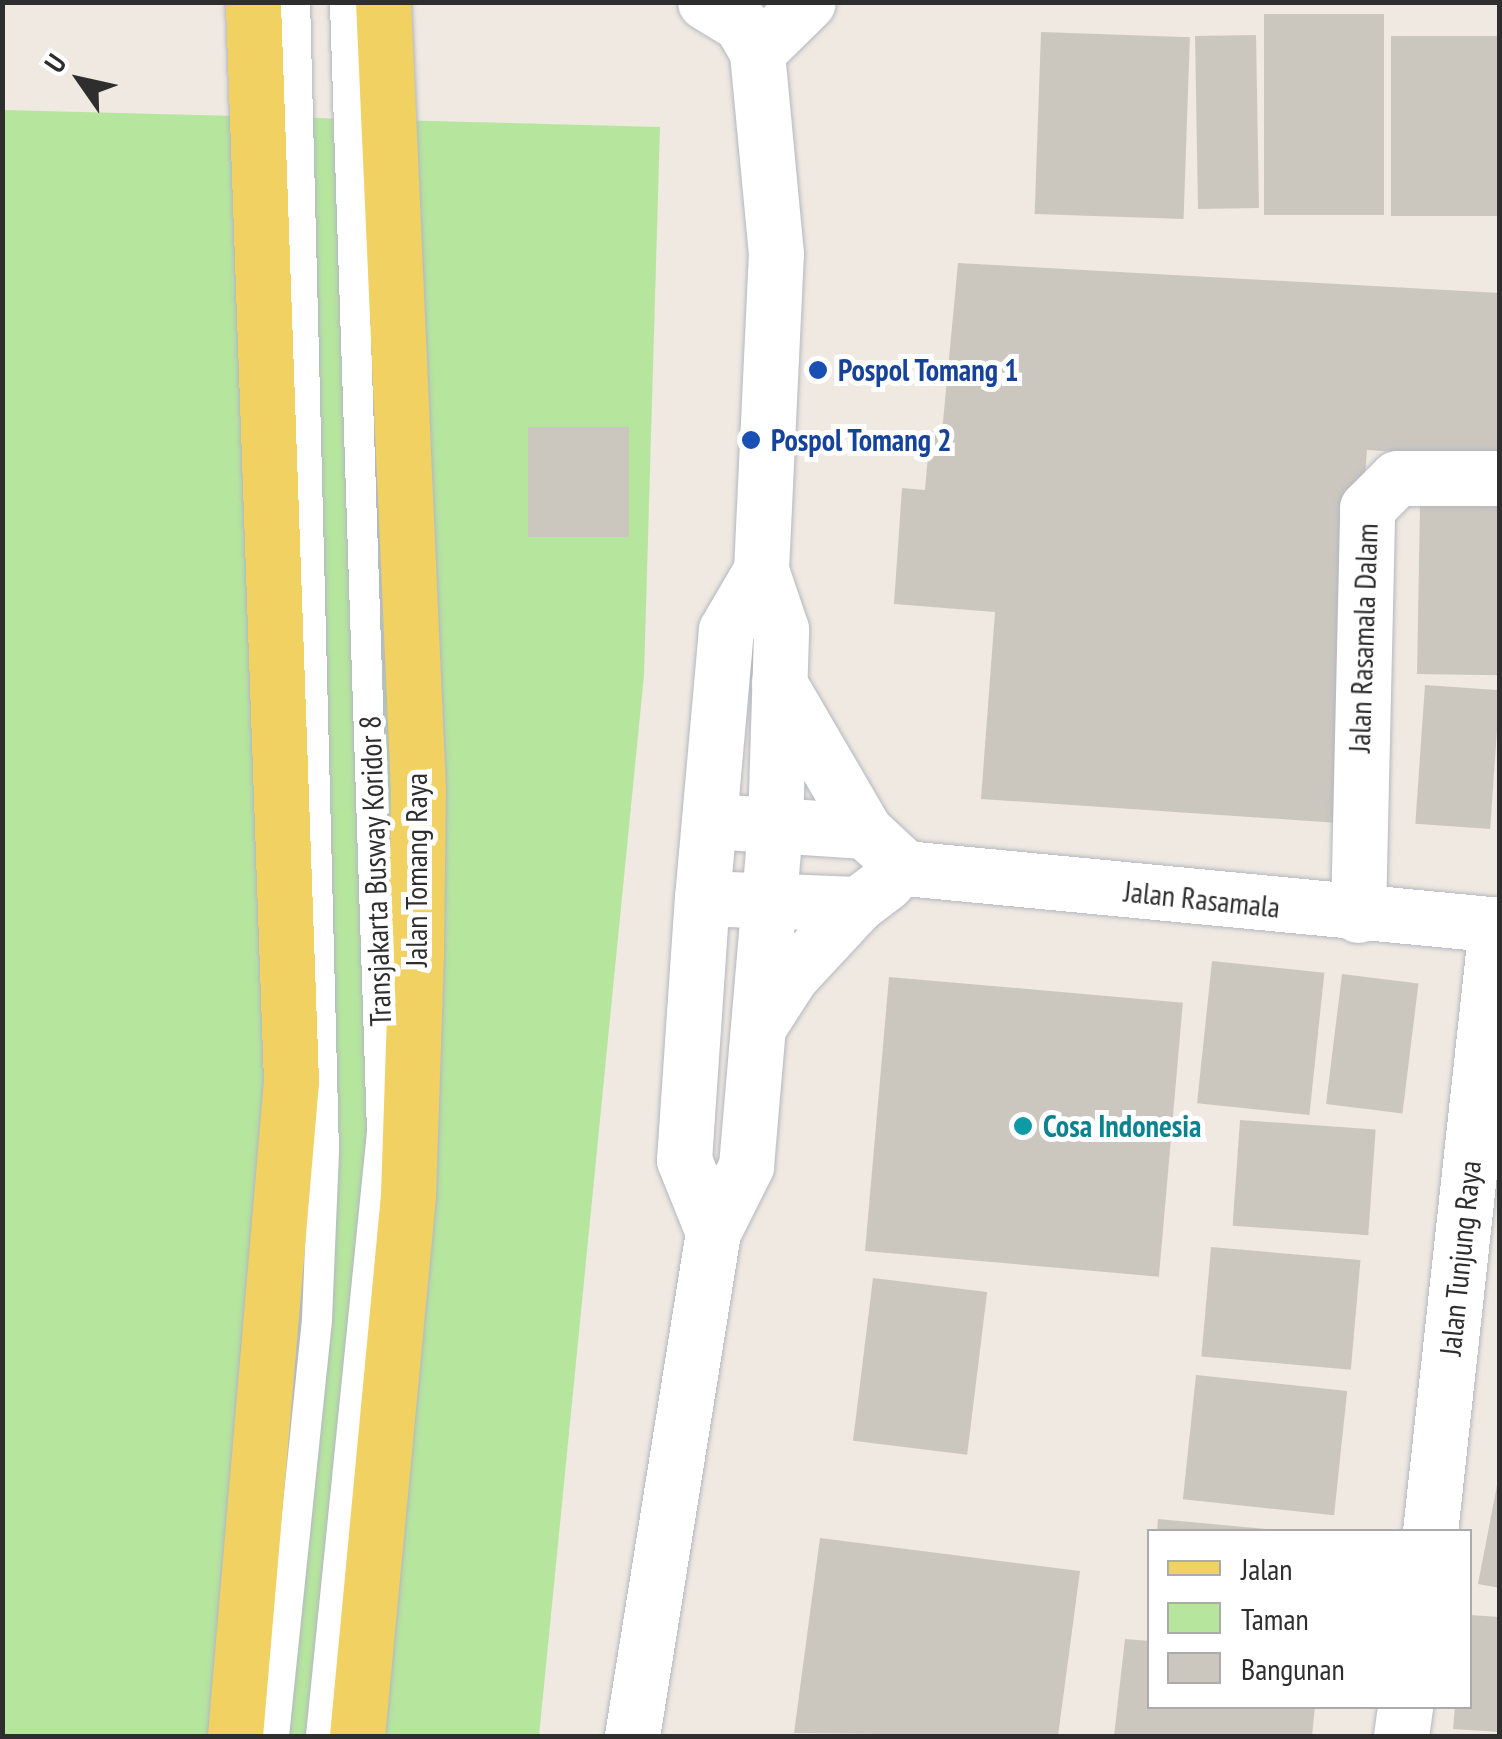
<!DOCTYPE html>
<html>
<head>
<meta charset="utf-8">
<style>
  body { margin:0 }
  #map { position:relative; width:1502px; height:1739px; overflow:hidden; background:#efe9e1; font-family:"PT Sans Narrow",sans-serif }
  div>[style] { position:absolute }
  .green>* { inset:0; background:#b6e59e }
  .building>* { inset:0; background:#cbc7bf; transform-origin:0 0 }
  .roads { filter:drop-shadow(0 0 2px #b4b7c1) drop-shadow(0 0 2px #b4b7c1) }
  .service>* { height:30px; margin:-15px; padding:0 15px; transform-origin:15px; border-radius:15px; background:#fff }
  .minor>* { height:55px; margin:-27.5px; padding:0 27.5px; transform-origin:27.5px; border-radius:27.5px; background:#fff }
  .tertiary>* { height:55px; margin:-27.5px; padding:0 27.5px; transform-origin:27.5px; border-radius:27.5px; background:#fff }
  .primary>* { height:55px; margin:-27.5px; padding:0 27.5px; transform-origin:27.5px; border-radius:27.5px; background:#f2d163 }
  .dots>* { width:28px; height:28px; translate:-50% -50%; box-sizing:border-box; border:5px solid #fff; border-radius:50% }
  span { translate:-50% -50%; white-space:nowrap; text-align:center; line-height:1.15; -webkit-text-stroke:10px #fff; paint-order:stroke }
  .transit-label { font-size:30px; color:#164399; font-weight:700 }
  .left { translate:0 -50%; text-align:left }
  .street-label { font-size:30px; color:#2e2e2e }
  .culture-label { font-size:30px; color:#0d838f; font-weight:700 }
  .frame { position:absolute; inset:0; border:5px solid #2e2e2e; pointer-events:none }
  .legend { position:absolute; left:1147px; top:1529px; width:325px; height:180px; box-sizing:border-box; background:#fff; border:2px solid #ababab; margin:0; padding:12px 18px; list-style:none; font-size:30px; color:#2e2e2e }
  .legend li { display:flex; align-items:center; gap:20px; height:50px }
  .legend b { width:50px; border:2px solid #ababab }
  .north { position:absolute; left:30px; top:30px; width:100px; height:100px; -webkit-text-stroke:8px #fff; paint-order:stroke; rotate:304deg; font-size:28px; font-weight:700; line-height:40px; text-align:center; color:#2e2e2e }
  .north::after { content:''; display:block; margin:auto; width:35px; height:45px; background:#2e2e2e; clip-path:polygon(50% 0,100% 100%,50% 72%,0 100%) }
</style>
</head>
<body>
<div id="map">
  <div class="green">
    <div style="clip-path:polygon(3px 110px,660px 127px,644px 675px,539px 1736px,3px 1736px)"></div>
  </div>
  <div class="building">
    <div style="left:1384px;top:14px;width:201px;height:120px;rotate:90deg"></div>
    <div style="left:1041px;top:32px;width:149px;height:182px;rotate:2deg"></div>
    <div style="left:1256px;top:35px;width:173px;height:61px;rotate:89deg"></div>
    <div style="left:1500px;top:36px;width:180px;height:109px;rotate:90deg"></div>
    <div style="clip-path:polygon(958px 263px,1500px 293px,1500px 459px,1367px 450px,1339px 823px,981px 799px,995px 612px,894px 604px,902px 488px,925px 490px,930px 431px,942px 432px)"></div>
    <div style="left:528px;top:427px;width:101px;height:110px"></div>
    <div style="left:1420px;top:505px;width:80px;height:169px;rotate:1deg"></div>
    <div style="left:1425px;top:685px;width:75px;height:139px;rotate:4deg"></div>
    <div style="left:1212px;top:961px;width:113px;height:143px;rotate:6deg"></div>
    <div style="left:1342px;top:974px;width:77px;height:131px;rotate:7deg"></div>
    <div style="left:889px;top:977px;width:295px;height:275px;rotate:5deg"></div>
    <div style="left:1240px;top:1120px;width:136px;height:106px;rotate:4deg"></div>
    <div style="left:1211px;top:1247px;width:150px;height:110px;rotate:5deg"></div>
    <div style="left:873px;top:1278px;width:115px;height:164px;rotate:7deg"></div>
    <div style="left:1196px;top:1375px;width:152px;height:125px;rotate:6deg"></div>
    <div style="clip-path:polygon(1498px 1480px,1500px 1480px,1500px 1588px,1478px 1584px)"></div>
    <div style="clip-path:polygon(1158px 1519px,1266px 1529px,1266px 1532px,1157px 1532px)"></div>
    <div style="clip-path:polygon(820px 1538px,1080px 1571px,1058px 1736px,794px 1733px)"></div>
    <div style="clip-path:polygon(1470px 1615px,1500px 1617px,1500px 1732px,1453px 1729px,1455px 1706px,1470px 1706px)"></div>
    <div style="clip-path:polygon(1125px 1639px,1150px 1641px,1150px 1706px,1315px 1706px,1312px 1736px,1114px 1736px)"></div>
  </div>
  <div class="roads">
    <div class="service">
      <div style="left:274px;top:1736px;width:419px;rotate:-84.1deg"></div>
      <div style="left:317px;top:1319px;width:167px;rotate:-87.6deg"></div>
      <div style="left:324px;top:1152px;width:1150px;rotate:-91.44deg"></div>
      <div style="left:321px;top:1736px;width:607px;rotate:-84.23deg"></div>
      <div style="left:382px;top:1132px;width:1131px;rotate:-91.88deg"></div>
    </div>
    <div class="minor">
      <div style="left:757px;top:52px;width:71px;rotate:-44.4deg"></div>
      <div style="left:711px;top:821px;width:154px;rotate:3.7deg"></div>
      <div style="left:865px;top:831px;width:54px;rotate:42.8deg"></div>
      <div style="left:905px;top:868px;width:598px;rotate:5.47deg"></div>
      <div style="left:702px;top:898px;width:156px;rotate:2.2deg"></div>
      <div style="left:858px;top:904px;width:36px;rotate:-37deg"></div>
      <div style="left:1358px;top:915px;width:407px;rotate:-88.7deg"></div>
      <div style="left:1367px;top:508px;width:42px;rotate:-45deg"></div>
      <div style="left:1397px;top:478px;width:103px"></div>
      <div style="left:1430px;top:1532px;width:611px;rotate:-83.79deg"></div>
      <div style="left:1401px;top:1736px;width:30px;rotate:-82deg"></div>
    </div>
    <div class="tertiary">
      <div style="left:779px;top:683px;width:171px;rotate:59.8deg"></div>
      <div style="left:762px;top:1021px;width:54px;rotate:-57.2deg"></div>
      <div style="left:791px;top:976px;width:98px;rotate:-47.1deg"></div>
      <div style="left:713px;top:1232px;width:78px;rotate:-111.9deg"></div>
      <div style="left:684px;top:1160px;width:263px;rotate:-86.1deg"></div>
      <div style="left:702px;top:898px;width:269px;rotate:-84.9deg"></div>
      <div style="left:726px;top:630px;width:69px;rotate:-59.7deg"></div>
      <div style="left:632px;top:1736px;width:510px;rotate:-80.87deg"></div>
      <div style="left:713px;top:1232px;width:74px;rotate:-63.4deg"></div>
      <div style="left:746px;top:1166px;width:342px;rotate:-85.1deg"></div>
      <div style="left:775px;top:825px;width:196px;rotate:-88.2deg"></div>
      <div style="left:781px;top:629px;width:62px;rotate:-108.7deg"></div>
      <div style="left:761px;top:570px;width:316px;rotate:-87.3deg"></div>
      <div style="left:776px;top:254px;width:203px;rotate:-95.4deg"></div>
      <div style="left:757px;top:52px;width:32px;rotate:-120deg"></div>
      <div style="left:741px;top:24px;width:42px;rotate:-148.6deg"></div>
    </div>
    <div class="primary">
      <div style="left:235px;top:1736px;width:657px;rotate:-85.11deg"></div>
      <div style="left:291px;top:1081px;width:1080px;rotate:-92.02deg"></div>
      <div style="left:357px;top:1736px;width:543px;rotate:-84.61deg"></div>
      <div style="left:408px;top:1195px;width:247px;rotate:-88.1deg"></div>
      <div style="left:416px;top:948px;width:158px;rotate:-89.3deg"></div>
      <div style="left:418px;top:790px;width:789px;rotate:-92.54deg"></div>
    </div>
  </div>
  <div class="dots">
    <div style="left:818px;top:370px;background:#1a4fb4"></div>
    <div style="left:751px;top:440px;background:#1a4fb4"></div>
    <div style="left:1023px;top:1126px;background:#0f9aa8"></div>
  </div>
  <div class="transit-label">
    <span class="left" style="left:838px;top:370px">Pospol Tomang 1</span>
    <span class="left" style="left:771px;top:440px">Pospol Tomang 2</span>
  </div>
  <div class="street-label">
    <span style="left:1363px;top:638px;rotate:-88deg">Jalan Rasamala Dalam</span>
    <span style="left:416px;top:870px;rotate:-90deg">Jalan Tomang Raya</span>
    <span style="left:375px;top:871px;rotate:-92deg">Transjakarta Busway Koridor 8</span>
    <span style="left:1202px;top:899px;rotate:6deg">Jalan Rasamala</span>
    <span style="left:1460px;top:1258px;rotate:-84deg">Jalan Tunjung Raya</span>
  </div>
  <div class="culture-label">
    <span class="left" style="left:1043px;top:1126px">Cosa Indonesia</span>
  </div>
  <div class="frame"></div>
  <ul class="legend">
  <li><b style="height:12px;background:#f2d163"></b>Jalan</li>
  <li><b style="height:28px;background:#b6e59e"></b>Taman</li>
  <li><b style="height:28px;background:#cbc7bf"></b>Bangunan</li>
  </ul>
  <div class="north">U</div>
</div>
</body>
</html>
